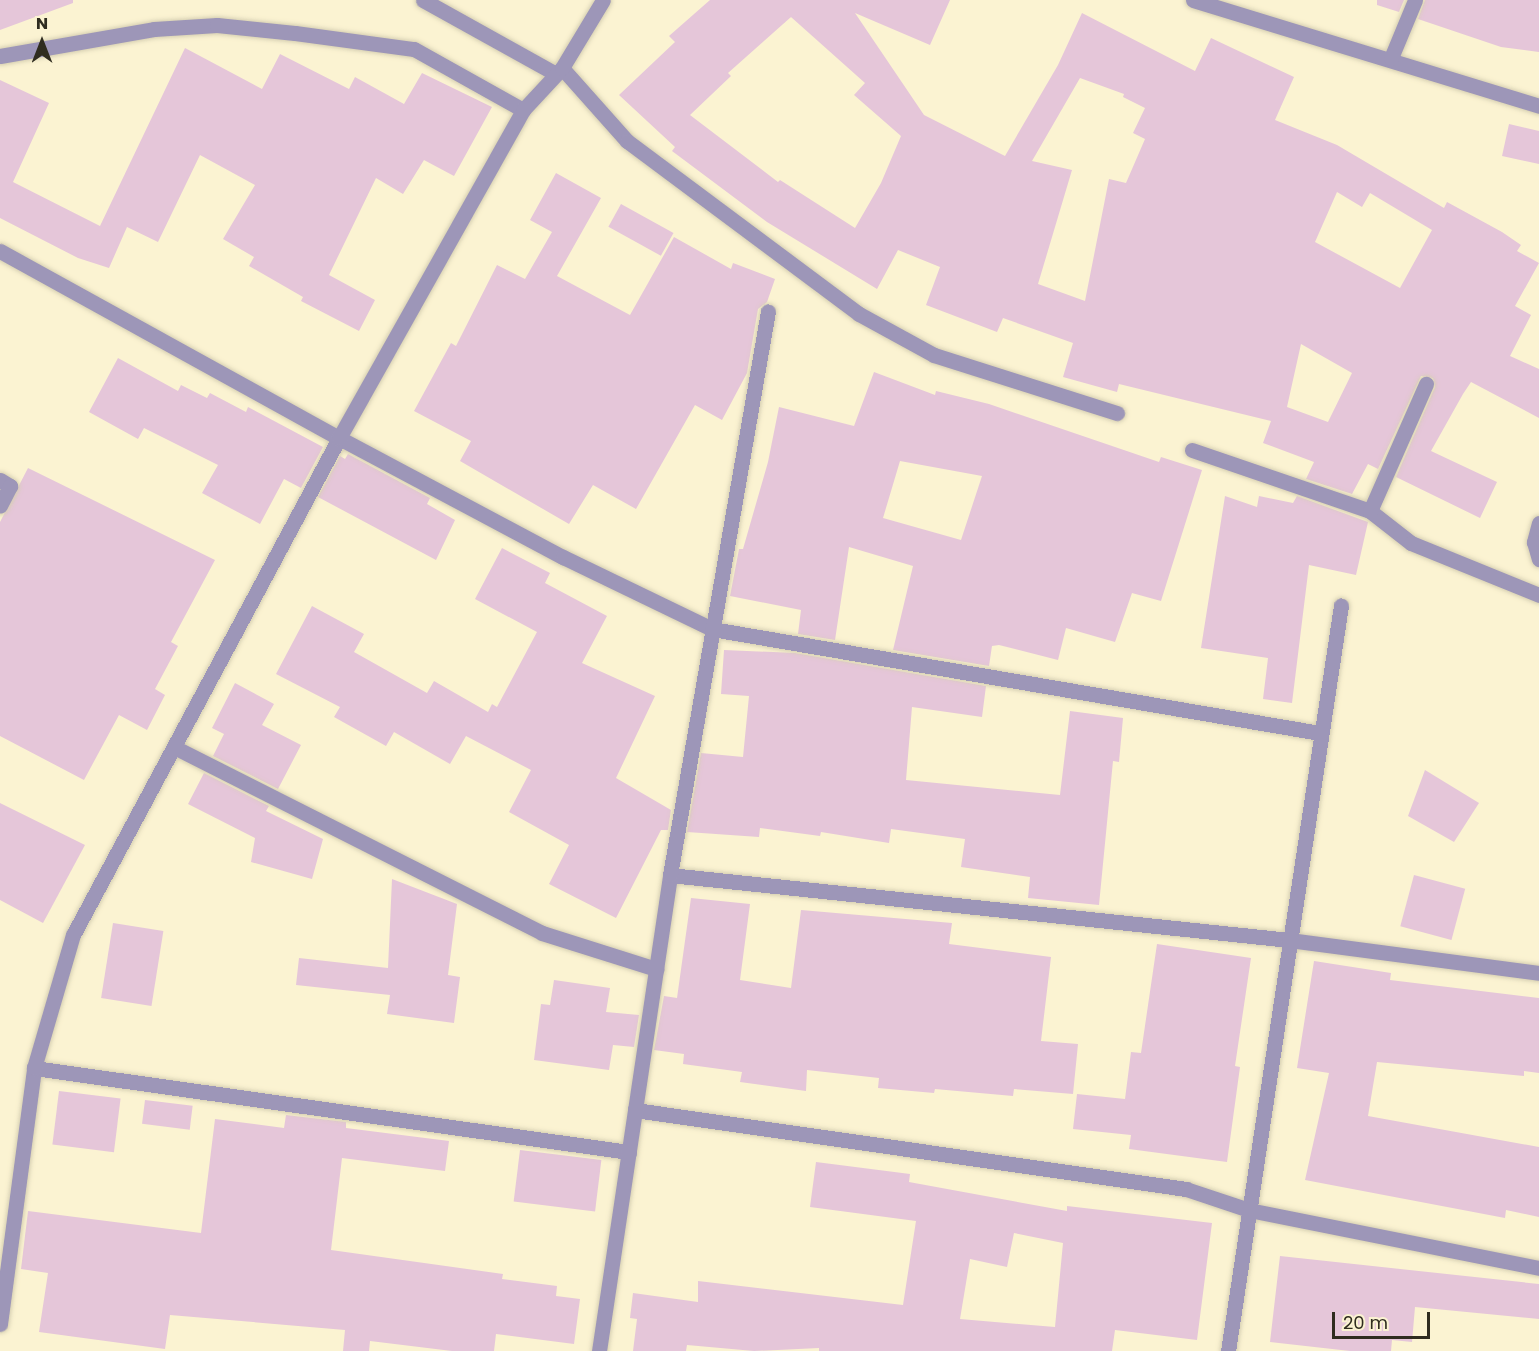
<!DOCTYPE html>
<html>
<head>
<meta charset="utf-8">
<style>
  body { margin:0 }
  #map { position:relative; width:1539px; height:1351px; overflow:hidden; background:#fbf3d2; font-family:Poppins,sans-serif }
  div>[style] { position:absolute }
  .building>* { inset:0; background:#e5c6d9; transform-origin:0 0 }
  .roads { filter:drop-shadow(0 0 2px #d6cfb2) drop-shadow(0 0 2px #d6cfb2) }
  .minor>* { height:15px; margin:-7.5px; padding:0 7.5px; transform-origin:7.5px; border-radius:7.5px; background:#9d96b8 }
  span { translate:-50% -50%; white-space:nowrap; text-align:center; line-height:1.15; -webkit-text-stroke:4.5px #fbf3d2; paint-order:stroke }
  .north { position:absolute; left:12px; top:12px; width:60px; height:60px; -webkit-text-stroke:4px #fbf3d2; paint-order:stroke; rotate:0deg; font-size:16px; font-weight:700; line-height:24px; text-align:center; color:#2f2c1f }
  .north::after { content:''; display:block; margin:auto; width:21px; height:27px; background:#2f2c1f; clip-path:polygon(50% 0,100% 100%,50% 72%,0 100%) }
  .scale { position:absolute; left:1332px; top:1312px; width:98px; height:27px; box-sizing:border-box; border:3px solid #2f2c1f; border-top:0; padding-left:8px; font-size:18px; line-height:21px; white-space:nowrap; color:#2f2c1f; -webkit-text-stroke:4px #fbf3d2; paint-order:stroke }
</style>
</head>
<body>
<div id="map">
  <div class="building">
    <div style="clip-path:polygon(0 0,73px 0,73px 3px,0 30px)"></div>
    <div style="clip-path:polygon(evenodd,710px 0,950px 0,930px 45px,855px 13px,924px 115px,1005px 156px,1058px 65px,1082px 13px,1195px 71px,1211px 38px,1294px 77px,1275px 120px,1337px 145px,1444px 208px,1447px 202px,1502px 232px,1521px 245px,1517px 251px,1539px 263px,1515px 306px,1531px 315px,1510px 356px,1539px 369px,1539px 418px,1471px 382px,1463px 394px,1431px 451px,1497px 482px,1480px 518px,1396px 477px,1435px 387px,1433px 378px,1421px 376px,1378px 469px,1368px 464px,1352px 494px,1306px 479px,1314px 462px,1263px 443px,1271px 421px,1119px 384px,1117px 392px,1063px 377px,1073px 343px,1003px 318px,997px 332px,926px 305px,940px 267px,898px 250px,877px 289px,767px 222px,672px 151px,675px 147px,619px 95px,675px 42px,669px 36px,710px 0,791px 17px,865px 83px,854px 95px,901px 136px,881px 183px,855px 228px,780px 180px,778px 182px,690px 115px,731px 76px,728px 73px,791px 17px,710px 0,1080px 78px,1124px 94px,1123px 97px,1145px 108px,1133px 133px,1145px 139px,1126px 183px,1109px 179px,1085px 301px,1038px 284px,1072px 170px,1032px 161px,1080px 78px,710px 0,1337px 192px,1362px 207px,1370px 193px,1432px 230px,1400px 288px,1315px 242px,1337px 192px,710px 0,1301px 344px,1352px 373px,1328px 422px,1287px 407px,1301px 344px)"></div>
    <div style="clip-path:polygon(1377px 0,1404px 0,1399px 12px,1377px 5px)"></div>
    <div style="clip-path:polygon(1425px 0,1539px 0,1539px 52px,1501px 47px,1418px 19px)"></div>
    <div style="clip-path:polygon(185px 48px,262px 89px,280px 54px,349px 89px,355px 77px,404px 104px,422px 73px,492px 107px,454px 176px,424px 160px,403px 194px,376px 178px,329px 275px,375px 300px,359px 331px,301px 301px,303px 297px,249px 266px,254px 257px,223px 239px,255px 185px,200px 155px,158px 242px,127px 227px,109px 268px,78px 258px,0 218px,0 80px,49px 103px,13px 182px,100px 226px)"></div>
    <div style="clip-path:polygon(1509px 124px,1539px 131px,1539px 164px,1502px 156px)"></div>
    <div style="clip-path:polygon(556px 173px,601px 198px,557px 276px,630px 315px,674px 237px,731px 269px,733px 263px,775px 279px,767px 302px,758px 309px,747px 373px,722px 420px,695px 405px,636px 509px,593px 485px,569px 524px,460px 461px,471px 441px,414px 411px,451px 343px,456px 346px,497px 265px,525px 279px,552px 232px,530px 220px)"></div>
    <div style="left:621px;top:204px;width:60px;height:26px;rotate:29deg"></div>
    <div style="clip-path:polygon(118px 358px,178px 391px,181px 385px,207px 398px,210px 393px,246px 412px,248px 407px,323px 447px,301px 488px,284px 479px,260px 524px,202px 493px,218px 465px,144px 428px,138px 439px,89px 412px)"></div>
    <div style="clip-path:polygon(evenodd,874px 372px,935px 395px,936px 391px,989px 404px,1159px 462px,1161px 457px,1202px 470px,1161px 601px,1132px 593px,1115px 642px,1066px 628px,1058px 660px,999px 645px,992px 646px,989px 666px,893px 650px,913px 566px,849px 547px,835px 640px,798px 634px,801px 610px,730px 596px,739px 549px,743px 549px,768px 462px,779px 407px,854px 426px,874px 372px,900px 461px,982px 476px,961px 540px,883px 518px,900px 461px)"></div>
    <div style="clip-path:polygon(348px 454px,430px 498px,427px 504px,455px 520px,436px 560px,318px 497px,340px 456px,345px 459px)"></div>
    <div style="clip-path:polygon(28px 468px,215px 560px,171px 642px,178px 646px,155px 689px,165px 695px,147px 730px,119px 715px,84px 780px,0 736px,0 522px)"></div>
    <div style="clip-path:polygon(1225px 496px,1257px 507px,1259px 496px,1293px 503px,1297px 496px,1368px 522px,1356px 575px,1309px 565px,1292px 703px,1263px 699px,1268px 658px,1201px 648px)"></div>
    <div style="clip-path:polygon(502px 548px,550px 573px,545px 583px,607px 616px,582px 663px,655px 696px,616px 778px,671px 810px,668px 830px,661px 830px,616px 918px,549px 884px,569px 845px,509px 812px,531px 770px,466px 736px,450px 764px,394px 732px,386px 746px,334px 717px,340px 707px,276px 674px,312px 606px,364px 634px,354px 652px,427px 693px,434px 681px,488px 712px,492px 704px,497px 707px,537px 632px,475px 599px)"></div>
    <div style="clip-path:polygon(724px 650px,795px 653px,986px 686px,982px 717px,912px 707px,906px 780px,1060px 795px,1070px 711px,1123px 718px,1119px 762px,1113px 761px,1099px 905px,1028px 898px,1030px 877px,961px 867px,965px 839px,891px 829px,889px 843px,821px 832px,820px 836px,760px 828px,759px 837px,687px 832px,701px 753px,743px 757px,749px 696px,721px 694px)"></div>
    <div style="clip-path:polygon(235px 683px,274px 704px,262px 725px,301px 745px,278px 789px,213px 756px,224px 734px,212px 728px)"></div>
    <div style="clip-path:polygon(1425px 770px,1479px 803px,1454px 842px,1408px 816px)"></div>
    <div style="clip-path:polygon(204px 773px,269px 806px,266px 811px,323px 839px,312px 879px,251px 862px,255px 838px,188px 804px)"></div>
    <div style="clip-path:polygon(0 803px,85px 845px,43px 923px,0 900px)"></div>
    <div style="left:1414px;top:875px;width:53px;height:53px;rotate:15deg"></div>
    <div style="clip-path:polygon(392px 879px,457px 904px,448px 975px,460px 977px,454px 1023px,387px 1014px,390px 995px,296px 985px,299px 958px,388px 968px)"></div>
    <div style="clip-path:polygon(691px 898px,750px 904px,740px 980px,791px 988px,801px 910px,952px 923px,949px 944px,1051px 957px,1041px 1041px,1078px 1044px,1073px 1094px,1014px 1089px,1013px 1096px,935px 1089px,934px 1093px,878px 1088px,879px 1078px,807px 1070px,806px 1091px,740px 1082px,742px 1072px,683px 1064px,684px 1054px,654px 1050px,664px 996px,677px 998px)"></div>
    <div style="left:113px;top:923px;width:51px;height:76px;rotate:9deg"></div>
    <div style="clip-path:polygon(1157px 944px,1251px 958px,1235px 1066px,1240px 1067px,1227px 1162px,1129px 1149px,1131px 1135px,1073px 1129px,1077px 1094px,1125px 1099px,1131px 1052px,1141px 1053px)"></div>
    <div style="clip-path:polygon(1314px 961px,1391px 973px,1390px 980px,1539px 998px,1539px 1073px,1524px 1071px,1524px 1076px,1377px 1062px,1368px 1116px,1539px 1147px,1539px 1217px,1506px 1210px,1505px 1218px,1305px 1180px,1329px 1073px,1297px 1068px)"></div>
    <div style="clip-path:polygon(554px 980px,610px 988px,606px 1012px,639px 1015px,634px 1047px,613px 1045px,609px 1070px,534px 1060px,541px 1004px,550px 1005px)"></div>
    <div style="left:59px;top:1091px;width:62px;height:54px;rotate:7deg"></div>
    <div style="left:145px;top:1100px;width:48px;height:24px;rotate:7deg"></div>
    <div style="clip-path:polygon(286px 1115px,346px 1122px,346px 1128px,449px 1141px,445px 1171px,342px 1158px,331px 1250px,503px 1274px,502px 1279px,557px 1286px,556px 1296px,580px 1299px,574px 1344px,496px 1334px,494px 1351px,452px 1351px,370px 1341px,369px 1351px,343px 1351px,345px 1330px,170px 1315px,165px 1349px,39px 1332px,48px 1273px,21px 1269px,28px 1211px,201px 1233px,215px 1119px,284px 1128px)"></div>
    <div style="left:520px;top:1150px;width:82px;height:52px;rotate:7deg"></div>
    <div style="clip-path:polygon(evenodd,816px 1162px,910px 1174px,909px 1182px,1067px 1211px,1067px 1206px,1212px 1223px,1197px 1340px,1115px 1330px,1112px 1351px,819px 1351px,819px 1348px,754px 1351px,687px 1345px,686px 1351px,633px 1351px,637px 1319px,630px 1318px,633px 1293px,698px 1302px,698px 1281px,903px 1305px,916px 1221px,810px 1207px,816px 1162px,1014px 1233px,1063px 1243px,1055px 1327px,960px 1319px,970px 1259px,1007px 1267px,1014px 1233px)"></div>
    <div style="clip-path:polygon(1280px 1256px,1539px 1284px,1539px 1319px,1415px 1307px,1412px 1342px,1392px 1340px,1391px 1351px,1350px 1351px,1270px 1342px)"></div>
  </div>
  <div class="roads">
    <div class="minor">
      <div style="left:423px;top:0;width:152px;rotate:29.1deg"></div>
      <div style="left:1193px;top:0;width:362px;rotate:17deg"></div>
      <div style="left:0;top:56px;width:156px;rotate:-9.9deg"></div>
      <div style="left:154px;top:29px;width:63px;rotate:-3.6deg"></div>
      <div style="left:217px;top:25px;width:78px;rotate:5.9deg"></div>
      <div style="left:295px;top:33px;width:120px;rotate:7.7deg"></div>
      <div style="left:414px;top:49px;width:125px;rotate:29.2deg"></div>
      <div style="left:1391px;top:58px;width:63px;rotate:-67.5deg"></div>
      <div style="left:562px;top:68px;width:98px;rotate:48.3deg"></div>
      <div style="left:627px;top:141px;width:289px;rotate:36.7deg"></div>
      <div style="left:859px;top:314px;width:85px;rotate:28.7deg"></div>
      <div style="left:934px;top:355px;width:192px;rotate:17.6deg"></div>
      <div style="left:0;top:251px;width:387px;rotate:28.9deg"></div>
      <div style="left:339px;top:438px;width:254px;rotate:28deg"></div>
      <div style="left:563px;top:557px;width:165px;rotate:25.8deg"></div>
      <div style="left:712px;top:629px;width:617px;rotate:9.71deg"></div>
      <div style="left:1192px;top:450px;width:188px;rotate:18.9deg"></div>
      <div style="left:1370px;top:511px;width:52px;rotate:38deg"></div>
      <div style="left:1411px;top:543px;width:138px;rotate:22.1deg"></div>
      <div style="left:0;top:480px;width:12px;rotate:31deg"></div>
      <div style="left:10px;top:486px;width:22px;rotate:117deg"></div>
      <div style="left:1370px;top:511px;width:139px;rotate:-66.2deg"></div>
      <div style="left:1539px;top:523px;width:20px;rotate:105deg"></div>
      <div style="left:1534px;top:542px;width:18px;rotate:74deg"></div>
      <div style="left:174px;top:747px;width:412px;rotate:26.8deg"></div>
      <div style="left:542px;top:933px;width:120px;rotate:17.5deg"></div>
      <div style="left:670px;top:875px;width:622px;rotate:5.99deg"></div>
      <div style="left:1289px;top:940px;width:252px;rotate:7.5deg"></div>
      <div style="left:34px;top:1068px;width:601px;rotate:8.04deg"></div>
      <div style="left:635px;top:1110px;width:557px;rotate:8.16deg"></div>
      <div style="left:1186px;top:1189px;width:66px;rotate:18.4deg"></div>
      <div style="left:1249px;top:1210px;width:296px;rotate:11.3deg"></div>
      <div style="left:0;top:1324px;width:258px;rotate:-82.4deg"></div>
      <div style="left:34px;top:1068px;width:139px;rotate:-73.7deg"></div>
      <div style="left:73px;top:935px;width:564px;rotate:-61.84deg"></div>
      <div style="left:339px;top:438px;width:376px;rotate:-60.7deg"></div>
      <div style="left:523px;top:110px;width:57px;rotate:-47.1deg"></div>
      <div style="left:562px;top:68px;width:79px;rotate:-58.9deg"></div>
      <div style="left:599px;top:1351px;width:481px;rotate:-81.5deg"></div>
      <div style="left:670px;top:875px;width:572px;rotate:-80.14deg"></div>
      <div style="left:1228px;top:1351px;width:754px;rotate:-81.38deg"></div>
    </div>
  </div>
  <div class="north">N</div>
  <div class="scale">20 m</div>
</div>
</body>
</html>
